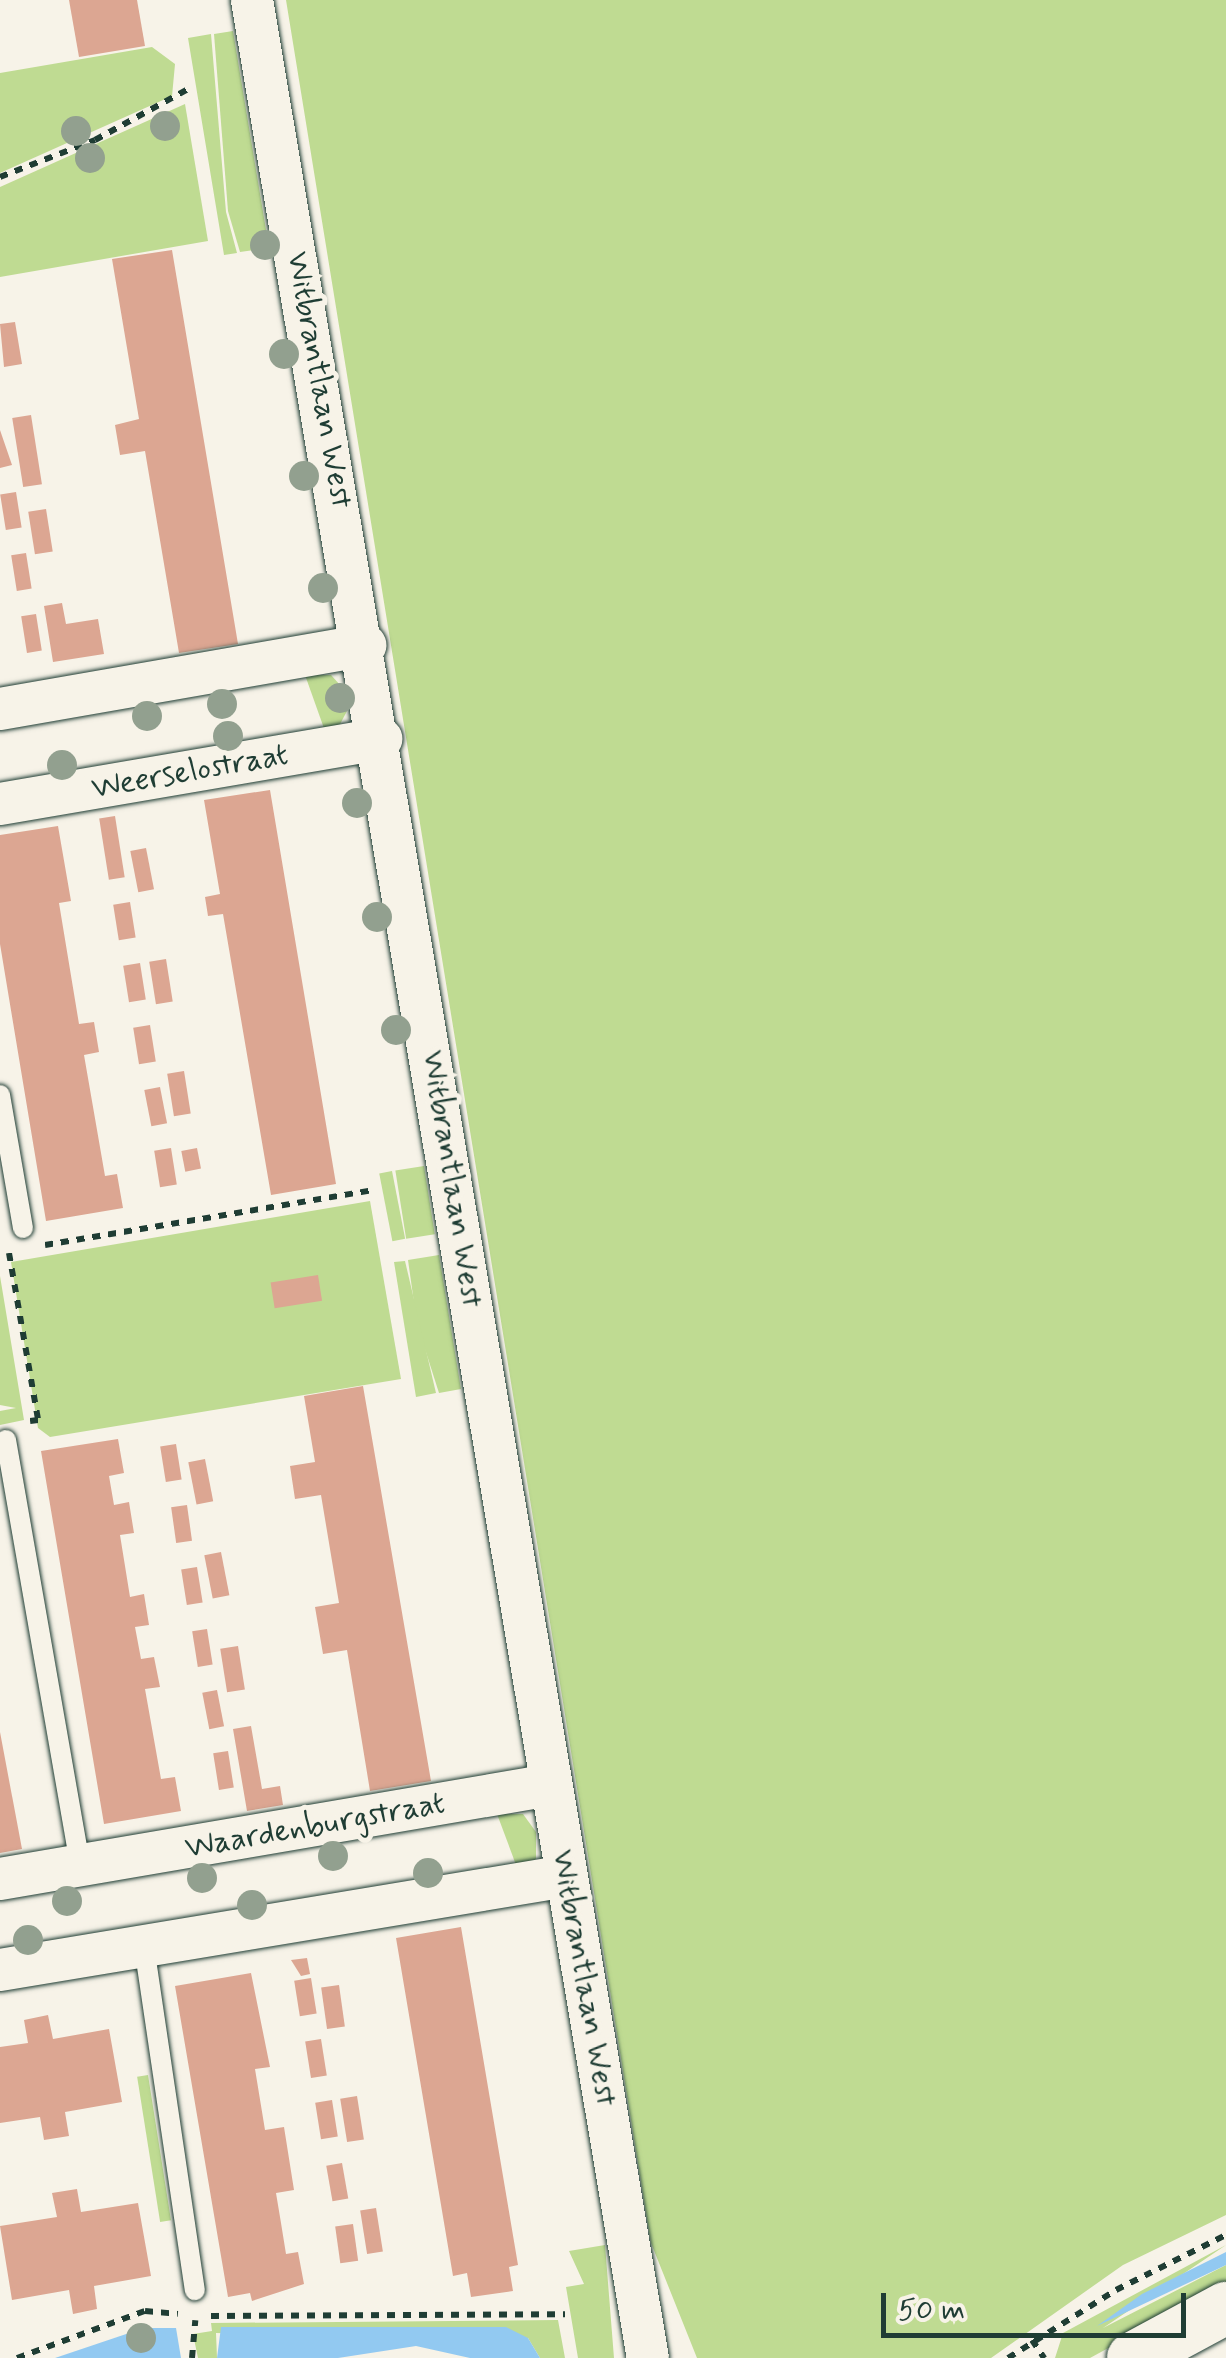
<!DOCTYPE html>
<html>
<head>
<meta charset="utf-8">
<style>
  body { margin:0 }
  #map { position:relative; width:1226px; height:2358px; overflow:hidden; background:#f7f3e8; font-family:Mynerve,sans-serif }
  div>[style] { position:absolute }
  .green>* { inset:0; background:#bfdb92; transform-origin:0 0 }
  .water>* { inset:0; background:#92c9f1 }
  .building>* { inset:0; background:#dca692; transform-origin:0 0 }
  .path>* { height:6px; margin-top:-3px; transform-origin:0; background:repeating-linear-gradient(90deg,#1f3d34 0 8px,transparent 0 16px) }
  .roads { filter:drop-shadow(0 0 2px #1f3d34) drop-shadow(0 0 2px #1f3d34) }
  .service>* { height:20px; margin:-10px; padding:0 10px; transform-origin:10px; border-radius:10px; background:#f7f3e8 }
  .minor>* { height:42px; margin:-21px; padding:0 21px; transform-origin:21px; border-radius:21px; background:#f7f3e8 }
  .tertiary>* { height:52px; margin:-26px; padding:0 26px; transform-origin:26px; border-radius:26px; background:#f7f3e8 }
  .trees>* { width:30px; height:30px; margin:-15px; border-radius:50%; background:#92a08f }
  span { translate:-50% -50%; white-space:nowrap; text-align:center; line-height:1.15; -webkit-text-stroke:10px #f7f3e8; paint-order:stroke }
  .street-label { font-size:32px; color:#1f3d34 }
  .scale { position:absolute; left:881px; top:2293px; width:305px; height:45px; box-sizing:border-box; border:5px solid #1f3d34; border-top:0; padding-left:12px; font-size:30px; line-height:35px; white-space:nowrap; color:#1f3d34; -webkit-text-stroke:8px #f7f3e8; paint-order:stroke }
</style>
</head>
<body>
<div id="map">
  <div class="green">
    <div style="clip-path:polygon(286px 0,1226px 0,1226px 2215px,1123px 2265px,991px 2358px,697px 2358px,651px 2243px)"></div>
    <div style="clip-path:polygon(233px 31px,269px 248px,240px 252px,228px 211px,214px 34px)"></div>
    <div style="clip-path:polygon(211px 34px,226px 212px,237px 253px,224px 255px,188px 38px)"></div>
    <div style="clip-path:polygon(152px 47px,175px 64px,172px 96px,0 173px,0 73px)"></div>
    <div style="clip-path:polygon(185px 104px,208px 241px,0 277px,0 187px)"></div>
    <div style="clip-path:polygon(305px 675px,331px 675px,341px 686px,347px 711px,338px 728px,326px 734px)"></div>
    <div style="left:424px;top:1166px;width:69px;height:29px;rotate:81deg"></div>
    <div style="left:392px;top:1171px;width:69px;height:13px;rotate:79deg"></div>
    <div style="clip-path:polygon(370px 1201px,401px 1379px,50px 1437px,38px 1428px,11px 1262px)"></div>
    <div style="clip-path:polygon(439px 1255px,461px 1389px,439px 1393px,417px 1324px,408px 1260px)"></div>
    <div style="clip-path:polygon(405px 1261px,436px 1393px,416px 1397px,394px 1262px)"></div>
    <div style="clip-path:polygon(0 1276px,24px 1420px,0 1425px,0 1411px,16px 1408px,0 1405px)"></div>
    <div style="clip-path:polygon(497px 1814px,523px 1814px,536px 1832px,536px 1859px,519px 1873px)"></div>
    <div style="left:148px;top:2075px;width:147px;height:11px;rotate:81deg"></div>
    <div style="clip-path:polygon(605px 2245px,614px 2358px,578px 2358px,566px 2287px,584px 2284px,569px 2251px)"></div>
    <div style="clip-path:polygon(1226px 2245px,1103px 2328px,1226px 2265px,1226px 2284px,1090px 2358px,1055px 2358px,1063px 2333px)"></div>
    <div style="clip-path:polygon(558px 2320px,565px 2358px,540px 2358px,528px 2338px,216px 2333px,217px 2358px,198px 2358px,193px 2334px,212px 2331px,211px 2323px)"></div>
  </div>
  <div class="water">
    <div style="clip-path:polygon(1226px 2252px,1226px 2265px,1097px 2326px,1142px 2294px)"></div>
    <div style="clip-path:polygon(221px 2327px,506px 2327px,528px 2338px,540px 2358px,470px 2358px,416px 2346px,338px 2358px,217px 2358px)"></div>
    <div style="clip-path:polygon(144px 2328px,176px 2328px,181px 2358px,55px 2358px)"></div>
  </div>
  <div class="building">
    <div style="clip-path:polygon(69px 0,137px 0,145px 46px,79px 57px)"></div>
    <div style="clip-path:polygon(172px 250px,238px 644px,179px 653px,145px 451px,120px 455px,115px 425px,139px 419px,112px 259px)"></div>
    <div style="clip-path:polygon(15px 322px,22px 364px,4px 367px,0 324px)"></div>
    <div style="left:31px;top:415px;width:70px;height:19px;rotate:81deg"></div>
    <div style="clip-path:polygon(0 430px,12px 465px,0 468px)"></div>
    <div style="left:16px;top:492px;width:36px;height:16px;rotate:81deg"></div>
    <div style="left:46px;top:509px;width:43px;height:18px;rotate:81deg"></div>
    <div style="left:26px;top:553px;width:36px;height:15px;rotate:81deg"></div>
    <div style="clip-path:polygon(62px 603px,66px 624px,98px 619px,104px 654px,53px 662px,44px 606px)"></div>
    <div style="left:36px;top:614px;width:37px;height:15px;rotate:81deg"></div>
    <div style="clip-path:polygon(270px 790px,336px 1184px,271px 1195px,223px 914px,208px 916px,205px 897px,220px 894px,204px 800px)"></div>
    <div style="left:115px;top:816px;width:62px;height:16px;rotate:81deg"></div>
    <div style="clip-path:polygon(58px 826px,71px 901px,59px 903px,79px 1024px,94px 1022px,99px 1052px,84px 1055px,105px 1176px,117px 1174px,123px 1208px,46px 1221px,0 944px,0 835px)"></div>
    <div style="left:146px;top:848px;width:42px;height:16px;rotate:79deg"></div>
    <div style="left:130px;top:902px;width:36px;height:17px;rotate:81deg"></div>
    <div style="left:166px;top:959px;width:43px;height:17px;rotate:81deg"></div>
    <div style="left:140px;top:963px;width:37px;height:17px;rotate:81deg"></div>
    <div style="left:150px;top:1025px;width:37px;height:17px;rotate:81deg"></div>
    <div style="left:184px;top:1071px;width:43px;height:17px;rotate:81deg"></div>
    <div style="left:160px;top:1087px;width:37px;height:16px;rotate:79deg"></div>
    <div style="left:171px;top:1148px;width:37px;height:17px;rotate:81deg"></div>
    <div style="left:197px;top:1148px;width:21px;height:16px;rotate:79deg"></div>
    <div style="left:318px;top:1275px;width:26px;height:48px;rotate:81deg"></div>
    <div style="clip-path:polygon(363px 1386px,431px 1781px,370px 1791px,347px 1650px,323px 1654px,315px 1607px,339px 1603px,321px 1495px,295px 1499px,290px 1466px,315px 1462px,304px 1396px)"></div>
    <div style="clip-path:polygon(118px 1439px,124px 1473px,109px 1476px,114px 1505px,129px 1502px,134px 1533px,120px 1535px,130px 1597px,144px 1594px,149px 1625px,135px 1627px,141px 1659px,154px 1657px,160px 1687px,145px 1689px,161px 1779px,175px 1777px,181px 1811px,104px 1824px,41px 1451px)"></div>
    <div style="left:176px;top:1444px;width:36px;height:16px;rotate:81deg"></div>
    <div style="left:205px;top:1459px;width:43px;height:17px;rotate:79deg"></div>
    <div style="left:187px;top:1505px;width:36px;height:16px;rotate:82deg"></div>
    <div style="left:221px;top:1552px;width:44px;height:17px;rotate:79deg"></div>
    <div style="left:197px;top:1567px;width:36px;height:16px;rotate:81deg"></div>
    <div style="left:207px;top:1629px;width:36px;height:15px;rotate:81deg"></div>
    <div style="left:238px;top:1646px;width:44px;height:18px;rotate:81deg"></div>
    <div style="left:217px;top:1690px;width:37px;height:15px;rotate:79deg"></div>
    <div style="clip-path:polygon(251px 1726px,262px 1789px,280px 1786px,283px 1805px,247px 1811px,233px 1729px)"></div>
    <div style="clip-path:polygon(0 1732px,22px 1849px,0 1853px)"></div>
    <div style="left:228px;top:1751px;width:37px;height:15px;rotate:81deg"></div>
    <div style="clip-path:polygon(461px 1927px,518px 2265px,509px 2267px,513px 2291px,471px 2297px,467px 2273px,453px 2276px,396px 1938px)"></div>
    <div style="clip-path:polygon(307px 1958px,310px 1974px,301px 1976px,291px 1960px)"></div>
    <div style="clip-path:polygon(251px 1973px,270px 2067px,255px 2069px,265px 2130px,284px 2127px,294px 2190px,276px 2193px,281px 2223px,286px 2254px,298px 2252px,304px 2284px,252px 2301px,250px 2293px,228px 2297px,175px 1986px)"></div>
    <div style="left:311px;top:1978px;width:36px;height:17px;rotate:81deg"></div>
    <div style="left:339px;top:1985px;width:42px;height:18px;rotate:82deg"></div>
    <div style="clip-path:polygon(48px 2015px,53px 2039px,109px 2029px,122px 2102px,65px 2112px,69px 2136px,44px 2140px,40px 2117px,0 2123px,0 2047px,28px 2043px,24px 2020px)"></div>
    <div style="left:321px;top:2039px;width:37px;height:16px;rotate:81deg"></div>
    <div style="left:357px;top:2096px;width:44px;height:17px;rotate:81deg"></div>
    <div style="left:332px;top:2100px;width:37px;height:17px;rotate:81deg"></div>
    <div style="left:342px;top:2163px;width:36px;height:16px;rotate:80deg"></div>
    <div style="clip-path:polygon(77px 2189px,81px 2212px,138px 2203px,151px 2276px,94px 2286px,97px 2309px,73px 2314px,69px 2290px,12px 2300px,0 2226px,57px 2217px,52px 2193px)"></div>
    <div style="left:376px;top:2208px;width:44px;height:16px;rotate:81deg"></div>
    <div style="left:353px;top:2224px;width:37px;height:18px;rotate:82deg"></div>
  </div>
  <div class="path">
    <div style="left:0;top:177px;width:102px;rotate:-21.3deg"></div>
    <div style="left:95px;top:140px;width:108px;rotate:-28.7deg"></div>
    <div style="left:45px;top:1245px;width:334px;rotate:-9.5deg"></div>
    <div style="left:9px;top:1253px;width:169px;rotate:80.1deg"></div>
    <div style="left:38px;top:1420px;width:8px;rotate:173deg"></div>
    <div style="left:211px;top:2316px;width:354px;rotate:-0.3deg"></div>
    <div style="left:1032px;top:2340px;width:22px;rotate:56deg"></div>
    <div style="left:17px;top:2358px;width:136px;rotate:-20.2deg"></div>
    <div style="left:145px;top:2311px;width:33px;rotate:5deg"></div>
    <div style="left:192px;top:2358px;width:38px;rotate:-85deg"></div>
    <div style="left:1008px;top:2358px;width:128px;rotate:-32.2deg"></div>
    <div style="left:1116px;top:2290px;width:123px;rotate:-26.6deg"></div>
  </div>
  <div class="roads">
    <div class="service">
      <div style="left:0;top:1095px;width:135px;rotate:80.2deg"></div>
      <div style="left:6px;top:1440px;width:432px;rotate:80.1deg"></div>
      <div style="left:144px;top:1946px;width:348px;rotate:81.6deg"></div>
    </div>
    <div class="minor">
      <div style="left:252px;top:0;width:2391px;rotate:80.47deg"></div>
      <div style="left:0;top:709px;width:371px;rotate:-9.9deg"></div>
      <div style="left:0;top:804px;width:387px;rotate:-9.7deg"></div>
      <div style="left:0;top:1879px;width:558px;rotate:-9.7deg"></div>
      <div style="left:0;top:1970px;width:574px;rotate:-9.43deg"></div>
    </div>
    <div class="tertiary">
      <div style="left:1133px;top:2358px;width:106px;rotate:-28.3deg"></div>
    </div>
  </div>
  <div class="trees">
    <div style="left:165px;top:126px"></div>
    <div style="left:76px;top:131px"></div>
    <div style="left:90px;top:158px"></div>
    <div style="left:265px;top:245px"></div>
    <div style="left:284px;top:354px"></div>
    <div style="left:304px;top:476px"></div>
    <div style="left:323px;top:588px"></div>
    <div style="left:340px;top:698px"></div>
    <div style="left:222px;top:704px"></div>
    <div style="left:147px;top:716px"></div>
    <div style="left:228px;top:736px"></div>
    <div style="left:62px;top:765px"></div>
    <div style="left:357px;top:803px"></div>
    <div style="left:377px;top:917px"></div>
    <div style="left:396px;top:1030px"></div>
    <div style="left:333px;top:1856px"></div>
    <div style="left:428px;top:1873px"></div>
    <div style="left:202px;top:1878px"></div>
    <div style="left:67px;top:1901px"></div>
    <div style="left:252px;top:1905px"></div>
    <div style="left:28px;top:1940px"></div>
    <div style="left:141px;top:2338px"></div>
  </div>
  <div class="street-label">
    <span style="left:319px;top:380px;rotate:80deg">Witbrantlaan West</span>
    <span style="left:190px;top:772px;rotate:-10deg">Weerselostraat</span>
    <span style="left:452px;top:1179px;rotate:81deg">Witbrantlaan West</span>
    <span style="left:315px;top:1826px;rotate:-10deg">Waardenburgstraat</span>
    <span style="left:584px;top:1978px;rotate:80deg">Witbrantlaan West</span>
  </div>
  <div class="scale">50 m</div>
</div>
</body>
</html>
